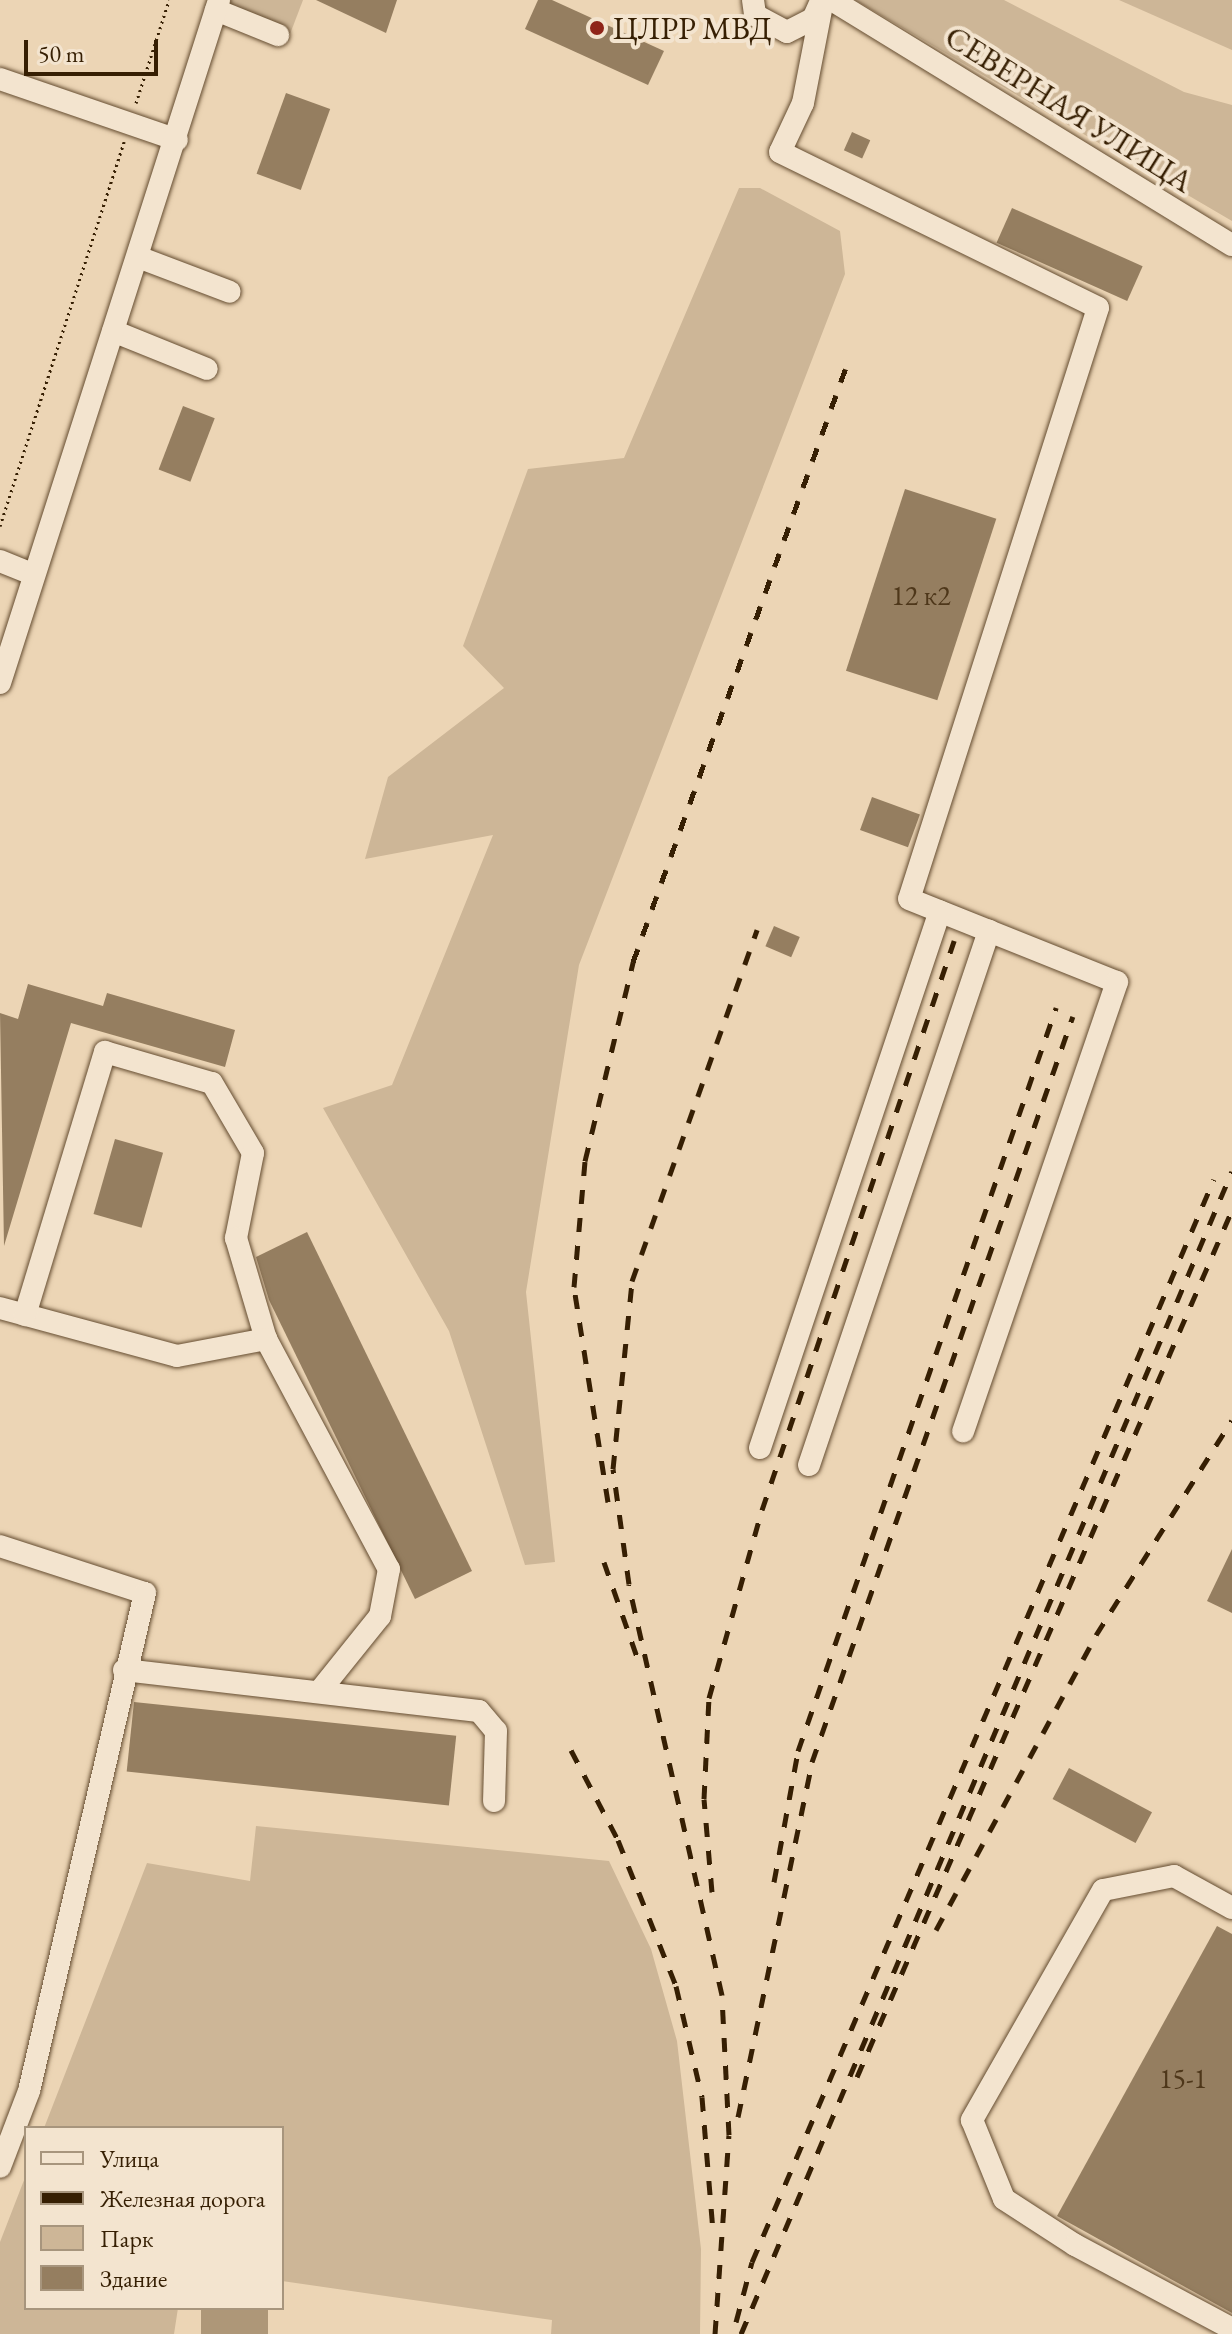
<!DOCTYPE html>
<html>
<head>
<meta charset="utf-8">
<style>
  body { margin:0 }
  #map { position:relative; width:1232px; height:2334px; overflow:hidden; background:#ecd5b5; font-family:"EB Garamond",serif }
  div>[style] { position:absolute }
  .green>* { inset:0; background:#cdb697 }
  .water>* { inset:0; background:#ae9778; transform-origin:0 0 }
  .building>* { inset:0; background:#957e60; transform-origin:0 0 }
  .path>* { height:3px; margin-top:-1.5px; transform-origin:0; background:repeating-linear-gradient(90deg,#361f03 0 2px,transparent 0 6px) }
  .roads { filter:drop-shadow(0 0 2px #644c30) drop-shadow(0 0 2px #644c30) }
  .minor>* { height:22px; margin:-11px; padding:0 11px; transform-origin:11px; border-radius:11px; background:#f3e4cf }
  .rail>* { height:5px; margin-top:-2.5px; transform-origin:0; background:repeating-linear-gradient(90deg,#361f03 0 14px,transparent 0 28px) }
  .dots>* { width:22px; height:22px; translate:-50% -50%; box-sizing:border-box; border:4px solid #f3e4cf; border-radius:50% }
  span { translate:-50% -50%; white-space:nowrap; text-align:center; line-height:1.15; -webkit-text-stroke:8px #f3e4cf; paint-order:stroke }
  .number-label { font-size:28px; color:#4e371a }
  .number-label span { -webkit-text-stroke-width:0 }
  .poi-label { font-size:32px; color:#361f03 }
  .left { translate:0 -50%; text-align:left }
  .street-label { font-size:32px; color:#361f03 }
  .legend { position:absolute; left:24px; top:2126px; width:260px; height:184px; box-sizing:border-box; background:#f3e4cf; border:2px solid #a7957d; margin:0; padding:10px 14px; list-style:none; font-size:24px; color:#361f03 }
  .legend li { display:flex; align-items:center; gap:16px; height:40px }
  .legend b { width:40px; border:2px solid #a7957d }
  .scale { position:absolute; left:24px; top:40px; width:134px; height:36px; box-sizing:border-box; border:4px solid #361f03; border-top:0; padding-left:10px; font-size:24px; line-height:28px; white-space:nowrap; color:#361f03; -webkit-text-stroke:6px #f3e4cf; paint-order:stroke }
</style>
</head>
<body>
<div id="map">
  <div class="green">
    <div style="clip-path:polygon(231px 0,303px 0,287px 42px,228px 15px)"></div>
    <div style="clip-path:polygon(855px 0,1004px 0,1184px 92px,1232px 105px,1232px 221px)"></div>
    <div style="clip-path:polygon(1119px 0,1232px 0,1232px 50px)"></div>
    <div style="clip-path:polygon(739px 188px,760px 188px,840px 231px,845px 274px,579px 965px,526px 1292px,555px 1562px,525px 1565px,449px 1331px,323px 1108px,392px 1085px,493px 835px,365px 859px,388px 777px,504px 688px,463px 646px,528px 469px,624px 458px)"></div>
    <div style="clip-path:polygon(256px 1826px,609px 1861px,651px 1949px,677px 2041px,701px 2249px,700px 2334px,551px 2334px,552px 2320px,282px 2281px,282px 2128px,44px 2128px,147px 1863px,250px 1881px)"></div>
    <div style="clip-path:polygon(26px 2175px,26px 2308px,178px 2308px,174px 2334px,0 2334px,0 2242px)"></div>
  </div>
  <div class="water">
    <div style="left:201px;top:2308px;width:67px;height:26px"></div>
  </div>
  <div class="building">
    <div style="clip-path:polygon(316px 0,397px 0,386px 33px)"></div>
    <div style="clip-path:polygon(538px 0,552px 0,664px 51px,648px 85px,525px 29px)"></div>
    <div style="left:286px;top:93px;width:47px;height:86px;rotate:20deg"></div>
    <div style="left:852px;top:132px;width:20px;height:20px;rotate:24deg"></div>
    <div style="left:1012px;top:208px;width:143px;height:38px;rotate:24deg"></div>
    <div style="left:183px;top:406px;width:34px;height:68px;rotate:21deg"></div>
    <div style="left:905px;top:489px;width:96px;height:191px;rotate:18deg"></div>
    <div style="left:872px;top:797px;width:51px;height:35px;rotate:20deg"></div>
    <div style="left:774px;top:926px;width:28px;height:22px;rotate:23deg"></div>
    <div style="clip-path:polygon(28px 984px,103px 1006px,107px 993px,235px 1030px,225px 1067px,71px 1023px,4px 1246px,0 1013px,18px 1019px)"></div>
    <div style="left:115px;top:1139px;width:50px;height:78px;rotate:16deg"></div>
    <div style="clip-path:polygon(307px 1232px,472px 1571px,415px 1599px,269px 1300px,256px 1257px)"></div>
    <div style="clip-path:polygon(1232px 1549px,1232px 1613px,1207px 1601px)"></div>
    <div style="left:134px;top:1702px;width:324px;height:70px;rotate:6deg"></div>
    <div style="left:1069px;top:1768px;width:94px;height:35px;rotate:28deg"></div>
    <div style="clip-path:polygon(1217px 1926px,1232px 1934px,1232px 2313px,1057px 2216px)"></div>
  </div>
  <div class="path">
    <div style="left:136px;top:103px;width:108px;rotate:-72.2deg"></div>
    <div style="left:0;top:526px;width:404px;rotate:-72.1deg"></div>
  </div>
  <div class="roads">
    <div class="minor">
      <div style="left:753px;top:0;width:15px;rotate:82deg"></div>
      <div style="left:755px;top:15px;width:36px;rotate:28deg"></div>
      <div style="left:787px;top:32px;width:29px;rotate:-27deg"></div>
      <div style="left:813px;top:19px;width:17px;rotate:-66deg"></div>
      <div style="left:823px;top:0;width:105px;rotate:101deg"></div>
      <div style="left:803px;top:103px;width:54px;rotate:115.1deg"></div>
      <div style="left:780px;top:152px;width:354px;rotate:26.1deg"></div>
      <div style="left:1098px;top:308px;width:620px;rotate:107.73deg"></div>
      <div style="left:909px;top:899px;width:224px;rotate:21.8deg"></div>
      <div style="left:1117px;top:982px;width:475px;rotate:108.9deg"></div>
      <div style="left:832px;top:0;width:469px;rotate:31.5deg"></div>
      <div style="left:216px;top:10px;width:67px;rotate:22deg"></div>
      <div style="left:0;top:79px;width:187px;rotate:19deg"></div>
      <div style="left:138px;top:257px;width:98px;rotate:20.8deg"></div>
      <div style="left:113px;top:331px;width:101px;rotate:22deg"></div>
      <div style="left:0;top:561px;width:35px;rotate:22deg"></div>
      <div style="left:0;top:683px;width:717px;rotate:-72.22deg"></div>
      <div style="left:0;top:1308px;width:183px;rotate:15.2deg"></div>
      <div style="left:177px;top:1356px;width:91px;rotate:-10.8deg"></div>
      <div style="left:25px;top:1315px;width:275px;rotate:-73.1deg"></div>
      <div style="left:105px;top:1052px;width:111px;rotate:16.2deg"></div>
      <div style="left:212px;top:1083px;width:81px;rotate:59.6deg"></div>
      <div style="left:253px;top:1153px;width:87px;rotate:101.3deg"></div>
      <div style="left:236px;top:1238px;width:105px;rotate:73.5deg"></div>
      <div style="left:266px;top:1339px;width:261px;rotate:61.9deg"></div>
      <div style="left:389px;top:1569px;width:48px;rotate:100.8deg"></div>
      <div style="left:380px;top:1616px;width:97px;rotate:128.8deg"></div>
      <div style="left:760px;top:1448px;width:566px;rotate:-71.47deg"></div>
      <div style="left:809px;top:1465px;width:564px;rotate:-71.37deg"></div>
      <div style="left:0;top:1546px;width:152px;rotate:18deg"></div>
      <div style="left:145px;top:1593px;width:511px;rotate:103.11deg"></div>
      <div style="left:29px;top:2091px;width:81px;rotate:110.9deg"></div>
      <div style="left:124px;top:1670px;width:357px;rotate:6.6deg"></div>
      <div style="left:479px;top:1711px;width:26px;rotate:50deg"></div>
      <div style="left:496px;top:1731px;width:70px;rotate:91.6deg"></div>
      <div style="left:1232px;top:1908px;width:66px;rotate:-151.1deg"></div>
      <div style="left:1174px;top:1876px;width:72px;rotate:168.8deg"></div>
      <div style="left:1103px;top:1890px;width:265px;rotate:119.7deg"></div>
      <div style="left:972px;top:2120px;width:85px;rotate:67.9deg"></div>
      <div style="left:1004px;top:2199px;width:85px;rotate:32.9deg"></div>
      <div style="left:1075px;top:2245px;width:178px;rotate:28.1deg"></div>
    </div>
  </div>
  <div class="rail">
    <div style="left:608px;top:1502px;width:218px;rotate:-99deg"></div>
    <div style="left:574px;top:1287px;width:126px;rotate:-85deg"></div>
    <div style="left:585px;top:1161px;width:205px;rotate:-76.4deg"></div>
    <div style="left:633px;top:962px;width:632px;rotate:-70.3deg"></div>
    <div style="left:604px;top:1562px;width:101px;rotate:70.8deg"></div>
    <div style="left:571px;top:1750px;width:102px;rotate:62.4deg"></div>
    <div style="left:618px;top:1840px;width:157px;rotate:68.3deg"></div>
    <div style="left:676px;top:1986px;width:114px;rotate:76.8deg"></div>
    <div style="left:702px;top:2097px;width:134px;rotate:85.3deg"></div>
    <div style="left:774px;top:1882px;width:133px;rotate:-79.6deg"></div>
    <div style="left:798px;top:1751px;width:787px;rotate:-70.85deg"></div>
    <div style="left:712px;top:1892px;width:93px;rotate:-94.9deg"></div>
    <div style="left:704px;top:1799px;width:101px;rotate:-87.2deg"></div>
    <div style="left:709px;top:1698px;width:195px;rotate:-74.3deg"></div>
    <div style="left:762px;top:1510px;width:601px;rotate:-71.35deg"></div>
    <div style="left:936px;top:1930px;width:336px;rotate:-61.5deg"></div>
    <div style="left:1096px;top:1635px;width:254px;rotate:-57.7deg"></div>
    <div style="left:857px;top:2077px;width:945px;rotate:-66.61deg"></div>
    <div style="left:738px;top:2117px;width:363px;rotate:-78.2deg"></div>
    <div style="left:812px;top:1762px;width:790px;rotate:-70.72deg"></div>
    <div style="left:736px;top:2322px;width:62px;rotate:-75.1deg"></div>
    <div style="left:752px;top:2262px;width:1177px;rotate:-66.9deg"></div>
    <div style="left:715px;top:2334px;width:199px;rotate:-86deg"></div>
    <div style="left:729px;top:2135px;width:140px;rotate:-92.9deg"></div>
    <div style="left:722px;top:1995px;width:421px;rotate:-102.8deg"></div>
    <div style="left:629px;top:1584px;width:116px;rotate:-97.9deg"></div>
    <div style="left:613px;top:1469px;width:189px;rotate:-84.2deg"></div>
    <div style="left:632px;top:1281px;width:373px;rotate:-70.4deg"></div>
    <div style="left:741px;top:2334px;width:1262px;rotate:-67.11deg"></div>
  </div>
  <div class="dots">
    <div style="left:597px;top:28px;background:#8f2418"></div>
  </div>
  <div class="number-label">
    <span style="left:921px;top:595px">12 к2</span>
    <span style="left:1183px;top:2078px">15-1</span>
  </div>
  <div class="poi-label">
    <span class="left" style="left:613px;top:28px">ЦЛРР МВД</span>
  </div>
  <div class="street-label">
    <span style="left:1069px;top:109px;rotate:32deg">СЕВЕРНАЯ УЛИЦА</span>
  </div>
  <ul class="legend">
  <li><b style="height:10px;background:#f3e4cf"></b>Улица</li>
  <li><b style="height:10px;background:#361f03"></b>Железная дорога</li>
  <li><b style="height:22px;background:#cdb697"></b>Парк</li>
  <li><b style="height:22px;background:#957e60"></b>Здание</li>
  </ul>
  <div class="scale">50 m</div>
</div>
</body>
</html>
